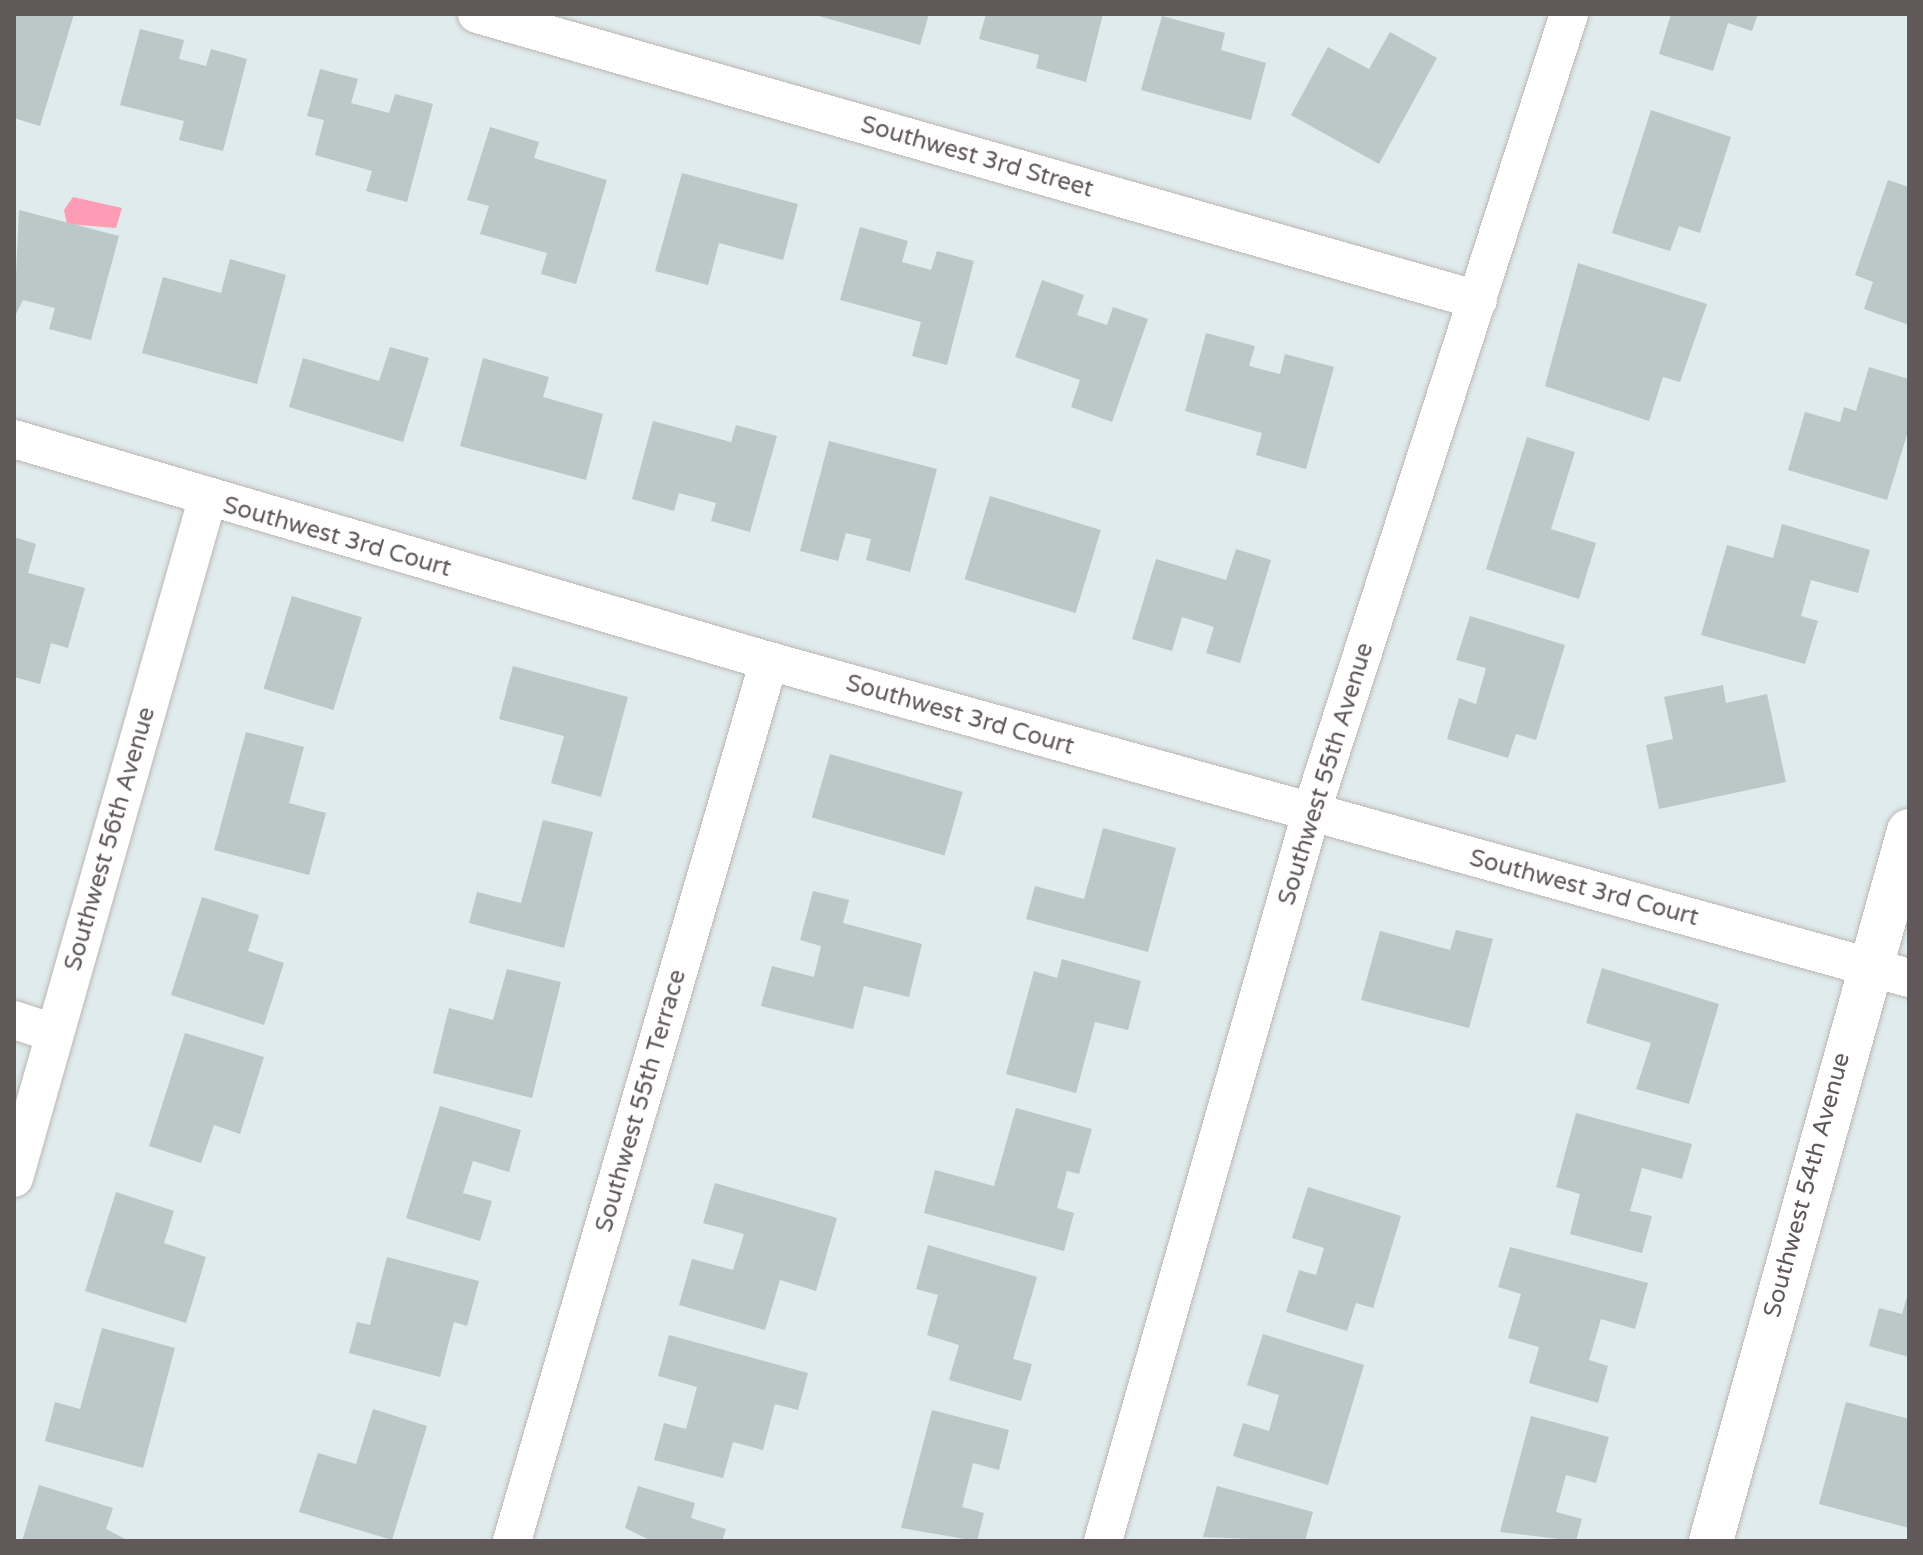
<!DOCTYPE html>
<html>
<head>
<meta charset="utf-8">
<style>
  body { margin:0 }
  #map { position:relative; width:1923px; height:1555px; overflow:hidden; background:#dfebec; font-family:"Varela Round",sans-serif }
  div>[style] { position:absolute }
  .water>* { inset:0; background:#ff9cb5 }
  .building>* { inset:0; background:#bcc7c7; transform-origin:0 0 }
  .roads { filter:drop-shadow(0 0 2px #bdb5b5) drop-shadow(0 0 2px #bdb5b5) }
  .minor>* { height:38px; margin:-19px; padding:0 19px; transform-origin:19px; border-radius:19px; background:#fff }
  .tertiary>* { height:44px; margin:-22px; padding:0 22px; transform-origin:22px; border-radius:22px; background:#fff }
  span { translate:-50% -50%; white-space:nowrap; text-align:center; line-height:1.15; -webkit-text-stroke:6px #fff; paint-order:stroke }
  .street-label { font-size:24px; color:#615859 }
  .frame { position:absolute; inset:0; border:16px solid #615859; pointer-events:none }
</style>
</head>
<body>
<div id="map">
  <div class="water">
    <div style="clip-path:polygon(73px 197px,122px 208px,116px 228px,67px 224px,64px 210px)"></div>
  </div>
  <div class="building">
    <div style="clip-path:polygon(14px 14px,74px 14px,40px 126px,14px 118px)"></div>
    <div style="clip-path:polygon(812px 14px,929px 14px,920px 45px)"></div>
    <div style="clip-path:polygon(986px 14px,1103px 14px,1086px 82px,1036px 68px,1039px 55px,979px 39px)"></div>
    <div style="clip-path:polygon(1671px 14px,1758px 14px,1752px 31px,1728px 23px,1713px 71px,1659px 54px)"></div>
    <div style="clip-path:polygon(1162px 16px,1225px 33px,1221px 50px,1266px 63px,1251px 120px,1141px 90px)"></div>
    <div style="clip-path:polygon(140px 29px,184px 40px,179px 59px,206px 66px,211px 49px,247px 59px,223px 151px,179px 140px,184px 121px,120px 105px)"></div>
    <div style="clip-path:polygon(1390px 32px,1437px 58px,1379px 164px,1291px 115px,1328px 47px,1369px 69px)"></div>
    <div style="clip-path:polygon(320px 69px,358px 79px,351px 103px,389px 113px,395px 94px,433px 104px,407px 202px,366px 191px,372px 171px,315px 155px,324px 120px,307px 116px)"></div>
    <div style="clip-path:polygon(1651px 110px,1731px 137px,1700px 233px,1679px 226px,1670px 251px,1612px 233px)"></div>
    <div style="clip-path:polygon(490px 127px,539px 142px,534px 158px,607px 180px,576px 284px,541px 274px,547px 253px,480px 234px,489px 206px,467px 200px)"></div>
    <div style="clip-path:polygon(682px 173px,798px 204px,783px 260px,719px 243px,708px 285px,655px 271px)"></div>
    <div style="clip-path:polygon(1888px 180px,1909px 187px,1909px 325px,1864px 309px,1873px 282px,1855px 275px)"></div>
    <div style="clip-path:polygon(19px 210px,119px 236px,91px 340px,49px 329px,55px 308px,23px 300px,14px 318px)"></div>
    <div style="clip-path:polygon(860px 227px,908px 241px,902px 262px,931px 270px,937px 251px,974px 261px,947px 365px,912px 356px,921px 322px,840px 300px)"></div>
    <div style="clip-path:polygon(230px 259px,286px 275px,257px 384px,142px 353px,163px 277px,221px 293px)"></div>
    <div style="clip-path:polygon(1578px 263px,1707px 304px,1680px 382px,1663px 377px,1649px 421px,1545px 386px)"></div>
    <div style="clip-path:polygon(1042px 280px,1084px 295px,1077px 315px,1107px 325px,1113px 307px,1148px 319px,1112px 422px,1071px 407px,1080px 380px,1015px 357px)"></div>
    <div style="clip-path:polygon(1206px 333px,1255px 346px,1249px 366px,1280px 374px,1285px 354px,1334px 367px,1306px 469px,1256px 455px,1262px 433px,1185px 411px)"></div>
    <div style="clip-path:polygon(390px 347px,429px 358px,403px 442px,289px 407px,303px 358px,379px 381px)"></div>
    <div style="clip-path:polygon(483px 358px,549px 377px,543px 397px,603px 414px,586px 480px,460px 446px)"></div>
    <div style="clip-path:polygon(1869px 367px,1909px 379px,1909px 428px,1887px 500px,1788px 470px,1805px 412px,1840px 422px,1844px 407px,1856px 411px)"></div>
    <div style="clip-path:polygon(653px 421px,731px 442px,736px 425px,777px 436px,750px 532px,711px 521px,716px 503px,679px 493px,674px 511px,632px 499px)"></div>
    <div style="clip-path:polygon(1527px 437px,1575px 452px,1551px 529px,1596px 543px,1579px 599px,1486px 569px)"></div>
    <div style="clip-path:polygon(829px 441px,937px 469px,910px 572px,866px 560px,871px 539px,846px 533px,838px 561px,800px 551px)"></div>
    <div style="left:990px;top:496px;width:116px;height:87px;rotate:17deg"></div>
    <div style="clip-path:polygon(1782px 524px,1870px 550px,1858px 593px,1811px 580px,1801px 616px,1818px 621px,1805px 664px,1701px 635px,1727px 545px,1773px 558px)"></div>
    <div style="clip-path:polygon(14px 537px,36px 544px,28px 573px,85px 588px,68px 648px,51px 643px,40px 684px,14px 677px)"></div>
    <div style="clip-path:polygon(1236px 549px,1271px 560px,1240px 663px,1206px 653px,1214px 627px,1182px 617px,1172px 651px,1132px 639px,1156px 559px,1226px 580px)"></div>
    <div style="left:292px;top:596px;width:73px;height:97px;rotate:17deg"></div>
    <div style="clip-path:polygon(1470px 616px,1565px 645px,1536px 740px,1516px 734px,1508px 758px,1447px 739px,1459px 698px,1476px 704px,1486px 668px,1456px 660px)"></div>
    <div style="clip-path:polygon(513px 666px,628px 697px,601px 797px,551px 783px,564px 736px,499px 719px)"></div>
    <div style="clip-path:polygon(1723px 685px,1726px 703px,1767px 694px,1786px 782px,1659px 809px,1646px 745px,1673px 739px,1664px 697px)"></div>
    <div style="clip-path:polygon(246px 732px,304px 747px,289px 803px,326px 813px,309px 875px,214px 850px)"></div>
    <div style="left:830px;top:754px;width:138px;height:66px;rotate:16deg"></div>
    <div style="clip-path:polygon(543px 820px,593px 832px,564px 948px,469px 923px,477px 892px,521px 903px)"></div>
    <div style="clip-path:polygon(1103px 828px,1176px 848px,1148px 952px,1026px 919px,1035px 886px,1084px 899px)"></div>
    <div style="clip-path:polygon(813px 891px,849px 900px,843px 923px,922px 944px,909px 997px,864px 986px,853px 1029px,761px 1006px,772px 966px,814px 977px,821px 946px,800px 940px)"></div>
    <div style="clip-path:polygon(202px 897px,259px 915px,248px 951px,284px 963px,264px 1025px,171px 995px)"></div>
    <div style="clip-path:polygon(1456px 930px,1493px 939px,1469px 1028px,1361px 1000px,1380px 931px,1450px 950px)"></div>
    <div style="clip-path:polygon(1062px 959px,1141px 981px,1128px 1030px,1095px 1022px,1076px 1093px,1006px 1074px,1034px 971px,1057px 978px)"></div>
    <div style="clip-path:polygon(1602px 968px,1719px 1004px,1689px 1104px,1636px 1089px,1651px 1043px,1586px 1023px)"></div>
    <div style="clip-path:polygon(507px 969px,561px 982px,532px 1098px,433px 1073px,449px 1008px,493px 1020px)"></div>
    <div style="clip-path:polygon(185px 1033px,264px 1057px,240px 1134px,214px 1125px,201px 1163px,149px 1146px)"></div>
    <div style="clip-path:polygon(440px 1106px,521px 1130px,509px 1172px,473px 1161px,463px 1193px,492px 1201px,480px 1241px,406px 1218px)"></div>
    <div style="clip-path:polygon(1016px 1108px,1092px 1129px,1079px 1174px,1067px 1171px,1057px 1208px,1074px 1213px,1064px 1251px,924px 1213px,935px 1170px,994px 1186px)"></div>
    <div style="clip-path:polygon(1576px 1113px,1692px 1144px,1682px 1179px,1642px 1168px,1630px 1211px,1652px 1216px,1642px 1253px,1570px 1234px,1580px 1194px,1556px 1187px)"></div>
    <div style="clip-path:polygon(715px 1183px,837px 1218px,816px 1291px,780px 1280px,765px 1330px,679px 1305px,692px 1259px,733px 1270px,744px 1234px,703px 1223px)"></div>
    <div style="clip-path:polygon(1308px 1187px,1401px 1216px,1373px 1308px,1356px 1303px,1347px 1331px,1286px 1312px,1299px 1270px,1316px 1275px,1324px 1248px,1292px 1238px)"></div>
    <div style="clip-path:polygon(116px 1192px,174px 1211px,164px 1243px,206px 1257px,186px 1323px,85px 1291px)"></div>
    <div style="clip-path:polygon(928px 1245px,1037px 1277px,1013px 1359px,1032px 1364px,1021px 1401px,949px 1380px,959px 1345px,927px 1335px,938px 1295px,916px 1289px)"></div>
    <div style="clip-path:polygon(1510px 1247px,1648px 1283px,1635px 1329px,1601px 1319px,1589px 1360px,1608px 1366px,1598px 1403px,1529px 1383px,1539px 1347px,1508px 1338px,1521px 1294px,1498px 1287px)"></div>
    <div style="clip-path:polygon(387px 1257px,479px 1281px,467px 1326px,454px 1322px,440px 1377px,349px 1353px,357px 1322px,370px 1325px)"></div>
    <div style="clip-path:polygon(1909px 1290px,1909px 1357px,1869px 1346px,1879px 1308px,1902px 1314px)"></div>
    <div style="clip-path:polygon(102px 1328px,175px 1348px,143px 1468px,45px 1441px,55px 1402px,80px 1409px)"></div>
    <div style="clip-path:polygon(1263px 1334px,1364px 1365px,1328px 1485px,1233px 1456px,1243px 1423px,1269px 1431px,1279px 1395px,1247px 1385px)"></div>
    <div style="clip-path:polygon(669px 1335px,808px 1373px,798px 1410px,775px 1404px,763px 1450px,733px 1442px,723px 1478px,654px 1460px,664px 1423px,686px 1429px,697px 1387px,658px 1376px)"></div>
    <div style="clip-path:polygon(1846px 1402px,1909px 1419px,1909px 1528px,1819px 1504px)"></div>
    <div style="clip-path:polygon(373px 1409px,427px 1426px,392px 1540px,299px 1512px,318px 1453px,356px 1464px)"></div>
    <div style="clip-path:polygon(932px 1410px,1009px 1430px,999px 1470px,973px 1463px,962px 1507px,984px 1513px,977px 1541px,901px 1528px)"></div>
    <div style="clip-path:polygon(1531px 1416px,1609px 1437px,1596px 1483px,1566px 1475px,1556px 1512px,1582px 1519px,1576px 1541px,1500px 1532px)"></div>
    <div style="clip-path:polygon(39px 1485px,113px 1508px,106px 1529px,129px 1541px,22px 1541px)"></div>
    <div style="clip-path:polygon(638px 1486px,695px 1503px,691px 1518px,726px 1529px,722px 1541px,652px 1541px,625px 1528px)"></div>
    <div style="clip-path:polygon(1217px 1486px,1313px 1512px,1305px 1541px,1203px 1537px)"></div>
  </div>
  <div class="roads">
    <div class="minor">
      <div style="left:477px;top:14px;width:1041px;rotate:15.95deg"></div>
      <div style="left:14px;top:439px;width:787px;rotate:16.39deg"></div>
      <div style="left:769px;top:661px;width:1183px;rotate:15.54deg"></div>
      <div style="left:14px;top:1020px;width:42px;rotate:18deg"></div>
      <div style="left:14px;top:1178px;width:705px;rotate:-74.11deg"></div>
      <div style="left:512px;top:1541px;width:917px;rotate:-73.72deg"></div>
      <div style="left:1103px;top:1541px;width:757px;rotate:-74.05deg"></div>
      <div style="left:1311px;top:813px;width:840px;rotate:-72.1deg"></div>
    </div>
    <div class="tertiary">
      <div style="left:1711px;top:1541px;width:737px;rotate:-74.42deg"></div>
    </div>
  </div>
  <div class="street-label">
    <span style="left:977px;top:157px;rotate:16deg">Southwest 3rd Street</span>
    <span style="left:337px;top:537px;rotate:16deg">Southwest 3rd Court</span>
    <span style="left:960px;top:715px;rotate:16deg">Southwest 3rd Court</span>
    <span style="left:1326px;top:774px;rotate:-73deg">Southwest 55th Avenue</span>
    <span style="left:110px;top:839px;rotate:-74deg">Southwest 56th Avenue</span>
    <span style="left:1584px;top:888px;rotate:15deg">Southwest 3rd Court</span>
    <span style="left:641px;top:1101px;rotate:-74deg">Southwest 55th Terrace</span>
    <span style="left:1807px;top:1185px;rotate:-75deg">Southwest 54th Avenue</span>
  </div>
  <div class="frame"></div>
</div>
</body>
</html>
